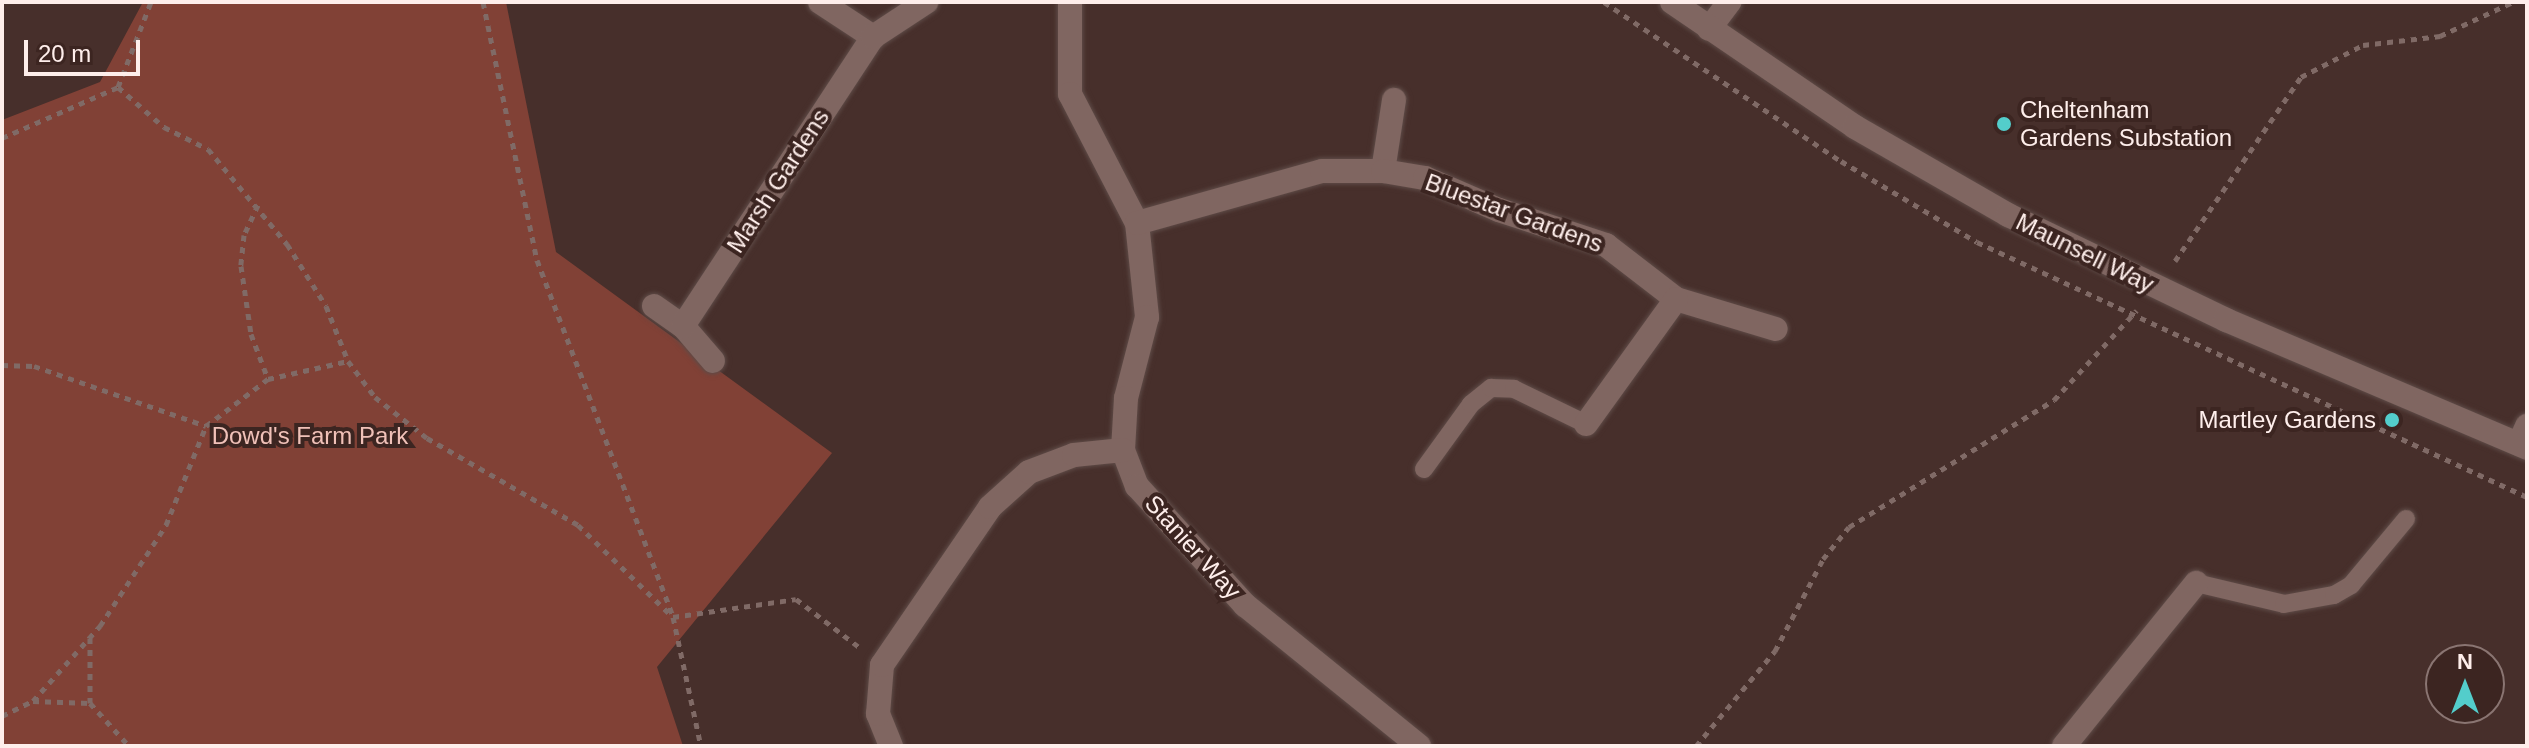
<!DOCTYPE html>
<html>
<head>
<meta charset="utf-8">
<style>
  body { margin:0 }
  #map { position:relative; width:2529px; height:748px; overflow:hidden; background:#472f2b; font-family:Helvetica,sans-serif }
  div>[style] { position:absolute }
  .green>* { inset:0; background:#814136 }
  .path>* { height:5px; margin-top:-2.5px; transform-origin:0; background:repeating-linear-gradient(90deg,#806a66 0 6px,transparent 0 12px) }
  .roads { filter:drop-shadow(0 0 2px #5e4b47) drop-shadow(0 0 2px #5e4b47) }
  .service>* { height:18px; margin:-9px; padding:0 9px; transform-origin:9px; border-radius:9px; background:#806661 }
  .minor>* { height:24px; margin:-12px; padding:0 12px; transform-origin:12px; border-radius:12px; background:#806661 }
  .tertiary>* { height:24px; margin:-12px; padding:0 12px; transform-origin:12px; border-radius:12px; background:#806661 }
  .dots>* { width:22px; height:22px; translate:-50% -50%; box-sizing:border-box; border:4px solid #3c2521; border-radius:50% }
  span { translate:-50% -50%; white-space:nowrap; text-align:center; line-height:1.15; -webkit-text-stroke:8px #3c2521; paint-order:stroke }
  .poi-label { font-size:24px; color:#feeeeb }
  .left { translate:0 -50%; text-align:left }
  .right { translate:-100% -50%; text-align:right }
  .street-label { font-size:24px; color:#feeeeb }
  .park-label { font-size:24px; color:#f0c1b8 }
  .frame { position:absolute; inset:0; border:4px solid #feeeeb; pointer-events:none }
  .north { position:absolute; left:2425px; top:644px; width:80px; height:80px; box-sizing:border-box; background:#3c2521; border:2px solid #8a7572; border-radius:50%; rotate:0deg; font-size:22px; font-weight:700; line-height:32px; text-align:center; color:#feeeeb }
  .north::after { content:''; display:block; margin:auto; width:28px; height:36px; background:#53cdcb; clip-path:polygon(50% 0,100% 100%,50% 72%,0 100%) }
  .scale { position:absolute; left:24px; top:40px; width:116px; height:36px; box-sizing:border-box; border:4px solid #feeeeb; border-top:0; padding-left:10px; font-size:24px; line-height:28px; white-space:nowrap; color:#feeeeb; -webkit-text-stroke:6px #3c2521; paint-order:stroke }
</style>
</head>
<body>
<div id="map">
  <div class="green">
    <div style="clip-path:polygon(143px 2px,506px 2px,556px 252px,832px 453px,657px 667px,683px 746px,2px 746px,2px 120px,100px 82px)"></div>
  </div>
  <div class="path">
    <div style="left:483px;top:2px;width:264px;rotate:78.2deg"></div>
    <div style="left:537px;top:260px;width:382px;rotate:69.1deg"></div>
    <div style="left:673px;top:617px;width:124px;rotate:-8.3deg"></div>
    <div style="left:796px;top:599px;width:79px;rotate:37.3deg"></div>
    <div style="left:1604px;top:2px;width:285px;rotate:33.9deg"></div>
    <div style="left:1841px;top:161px;width:158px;rotate:30.8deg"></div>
    <div style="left:1977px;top:242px;width:606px;rotate:24.87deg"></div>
    <div style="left:118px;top:87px;width:91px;rotate:-68.8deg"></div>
    <div style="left:2px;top:138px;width:127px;rotate:-23.7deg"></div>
    <div style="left:118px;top:87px;width:61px;rotate:41deg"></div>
    <div style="left:164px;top:127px;width:49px;rotate:26.6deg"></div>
    <div style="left:208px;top:149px;width:124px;rotate:50.3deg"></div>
    <div style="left:287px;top:244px;width:73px;rotate:57.8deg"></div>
    <div style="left:326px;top:306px;width:59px;rotate:68.2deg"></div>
    <div style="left:348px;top:361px;width:45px;rotate:53.1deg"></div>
    <div style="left:375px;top:397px;width:66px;rotate:38.3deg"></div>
    <div style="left:427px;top:438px;width:174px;rotate:29.9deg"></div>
    <div style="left:578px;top:525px;width:132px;rotate:44.1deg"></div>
    <div style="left:673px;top:617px;width:132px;rotate:77.8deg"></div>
    <div style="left:258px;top:205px;width:33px;rotate:115deg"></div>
    <div style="left:244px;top:235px;width:31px;rotate:96deg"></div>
    <div style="left:241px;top:266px;width:69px;rotate:81.6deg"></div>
    <div style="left:251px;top:334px;width:48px;rotate:69.3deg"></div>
    <div style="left:2175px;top:261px;width:223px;rotate:-55.6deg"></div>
    <div style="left:2301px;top:77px;width:70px;rotate:-27.3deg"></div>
    <div style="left:2363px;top:45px;width:78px;rotate:-6.7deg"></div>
    <div style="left:2440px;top:36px;width:81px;rotate:-25deg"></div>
    <div style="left:2px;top:365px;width:32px;rotate:2deg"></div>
    <div style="left:34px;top:366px;width:182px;rotate:19.2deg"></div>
    <div style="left:90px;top:638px;width:65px;rotate:90deg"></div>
    <div style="left:90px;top:703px;width:58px;rotate:47.8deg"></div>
    <div style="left:33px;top:701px;width:57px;rotate:2deg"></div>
    <div style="left:2px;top:716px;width:34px;rotate:-26deg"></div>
    <div style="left:33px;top:701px;width:101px;rotate:-48.2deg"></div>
    <div style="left:100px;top:626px;width:121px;rotate:-56.8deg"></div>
    <div style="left:166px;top:525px;width:107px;rotate:-68deg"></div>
    <div style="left:206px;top:426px;width:78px;rotate:-37.2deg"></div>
    <div style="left:268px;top:379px;width:82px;rotate:-12.7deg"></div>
    <div style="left:254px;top:746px;width:8px"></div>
    <div style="left:1696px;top:746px;width:124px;rotate:-50.3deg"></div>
    <div style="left:1775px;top:651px;width:104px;rotate:-62.4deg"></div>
    <div style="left:1823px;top:559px;width:41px;rotate:-50.9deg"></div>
    <div style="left:1849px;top:527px;width:241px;rotate:-31.8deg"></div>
    <div style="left:2054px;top:400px;width:122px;rotate:-47.3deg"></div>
  </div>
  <div class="roads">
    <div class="service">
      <div style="left:1424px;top:469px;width:80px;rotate:-54.1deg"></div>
      <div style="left:1471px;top:404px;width:26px;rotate:-39deg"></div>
      <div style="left:1491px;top:388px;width:23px;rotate:2deg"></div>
      <div style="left:1514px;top:389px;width:80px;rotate:25.9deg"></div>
      <div style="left:2196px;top:583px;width:90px;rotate:13.4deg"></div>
      <div style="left:2284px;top:604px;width:51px;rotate:-10.2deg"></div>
      <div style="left:2334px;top:595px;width:20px;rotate:-30deg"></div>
      <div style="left:2351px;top:585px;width:86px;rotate:-50.2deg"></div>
    </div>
    <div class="minor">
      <div style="left:820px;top:2px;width:64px;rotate:33.4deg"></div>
      <div style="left:1070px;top:2px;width:92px;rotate:90deg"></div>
      <div style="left:1070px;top:94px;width:145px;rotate:62.6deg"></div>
      <div style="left:1137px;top:223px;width:95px;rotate:83.9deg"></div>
      <div style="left:1147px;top:317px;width:84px;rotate:104.5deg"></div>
      <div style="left:1126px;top:398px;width:52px;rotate:93.3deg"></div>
      <div style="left:1123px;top:450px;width:39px;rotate:69deg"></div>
      <div style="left:1137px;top:486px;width:161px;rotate:47.8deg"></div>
      <div style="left:1245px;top:605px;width:224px;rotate:39deg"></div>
      <div style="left:1709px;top:29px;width:34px;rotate:-53deg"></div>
      <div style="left:1383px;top:171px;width:72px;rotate:-81.2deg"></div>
      <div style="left:1137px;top:223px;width:192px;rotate:-15.7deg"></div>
      <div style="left:1322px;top:171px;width:61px"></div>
      <div style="left:1383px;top:171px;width:43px;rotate:9.5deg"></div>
      <div style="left:1425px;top:178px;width:81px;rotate:23.4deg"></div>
      <div style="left:1499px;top:210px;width:113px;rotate:18.1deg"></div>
      <div style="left:1606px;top:245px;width:88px;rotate:37.6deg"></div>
      <div style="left:1676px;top:299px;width:104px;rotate:16.7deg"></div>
      <div style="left:654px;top:306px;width:35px;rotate:35deg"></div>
      <div style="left:683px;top:326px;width:46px;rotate:49.4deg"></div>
      <div style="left:683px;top:326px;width:346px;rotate:-56.7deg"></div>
      <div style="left:873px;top:37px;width:64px;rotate:-33.4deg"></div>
      <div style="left:1586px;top:424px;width:154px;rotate:-54.2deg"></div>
      <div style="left:2519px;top:444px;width:20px;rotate:-66deg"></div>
      <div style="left:891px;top:746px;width:35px;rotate:-112deg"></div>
      <div style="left:878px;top:714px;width:49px;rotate:-85.3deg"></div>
      <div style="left:882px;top:665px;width:191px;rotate:-55.6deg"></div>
      <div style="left:990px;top:507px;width:52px;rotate:-41.9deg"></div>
      <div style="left:1029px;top:472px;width:48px;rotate:-20.7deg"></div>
      <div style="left:1074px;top:455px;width:49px;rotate:-5.8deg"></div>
      <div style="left:2064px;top:746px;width:210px;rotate:-51deg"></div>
    </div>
    <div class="tertiary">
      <div style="left:1672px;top:2px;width:222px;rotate:34.3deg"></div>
      <div style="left:1855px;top:127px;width:177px;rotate:29.9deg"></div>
      <div style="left:2008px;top:215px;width:242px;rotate:25.7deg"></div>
      <div style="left:2226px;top:320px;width:327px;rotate:23deg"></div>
    </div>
  </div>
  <div class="dots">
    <div style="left:2004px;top:124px;background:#53cdcb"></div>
    <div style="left:2392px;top:420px;background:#53cdcb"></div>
  </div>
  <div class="poi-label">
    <span class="left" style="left:2020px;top:124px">Cheltenham<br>Gardens Substation</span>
    <span class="right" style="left:2376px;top:420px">Martley Gardens</span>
  </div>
  <div class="street-label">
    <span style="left:778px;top:181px;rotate:-57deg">Marsh Gardens</span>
    <span style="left:1514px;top:213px;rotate:20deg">Bluestar Gardens</span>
    <span style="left:2085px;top:253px;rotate:26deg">Maunsell Way</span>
    <span style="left:1193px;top:547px;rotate:48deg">Stanier Way</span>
  </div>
  <div class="park-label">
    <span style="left:310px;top:436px">Dowd's Farm Park</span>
  </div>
  <div class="frame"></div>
  <div class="north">N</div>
  <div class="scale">20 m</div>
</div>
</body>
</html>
